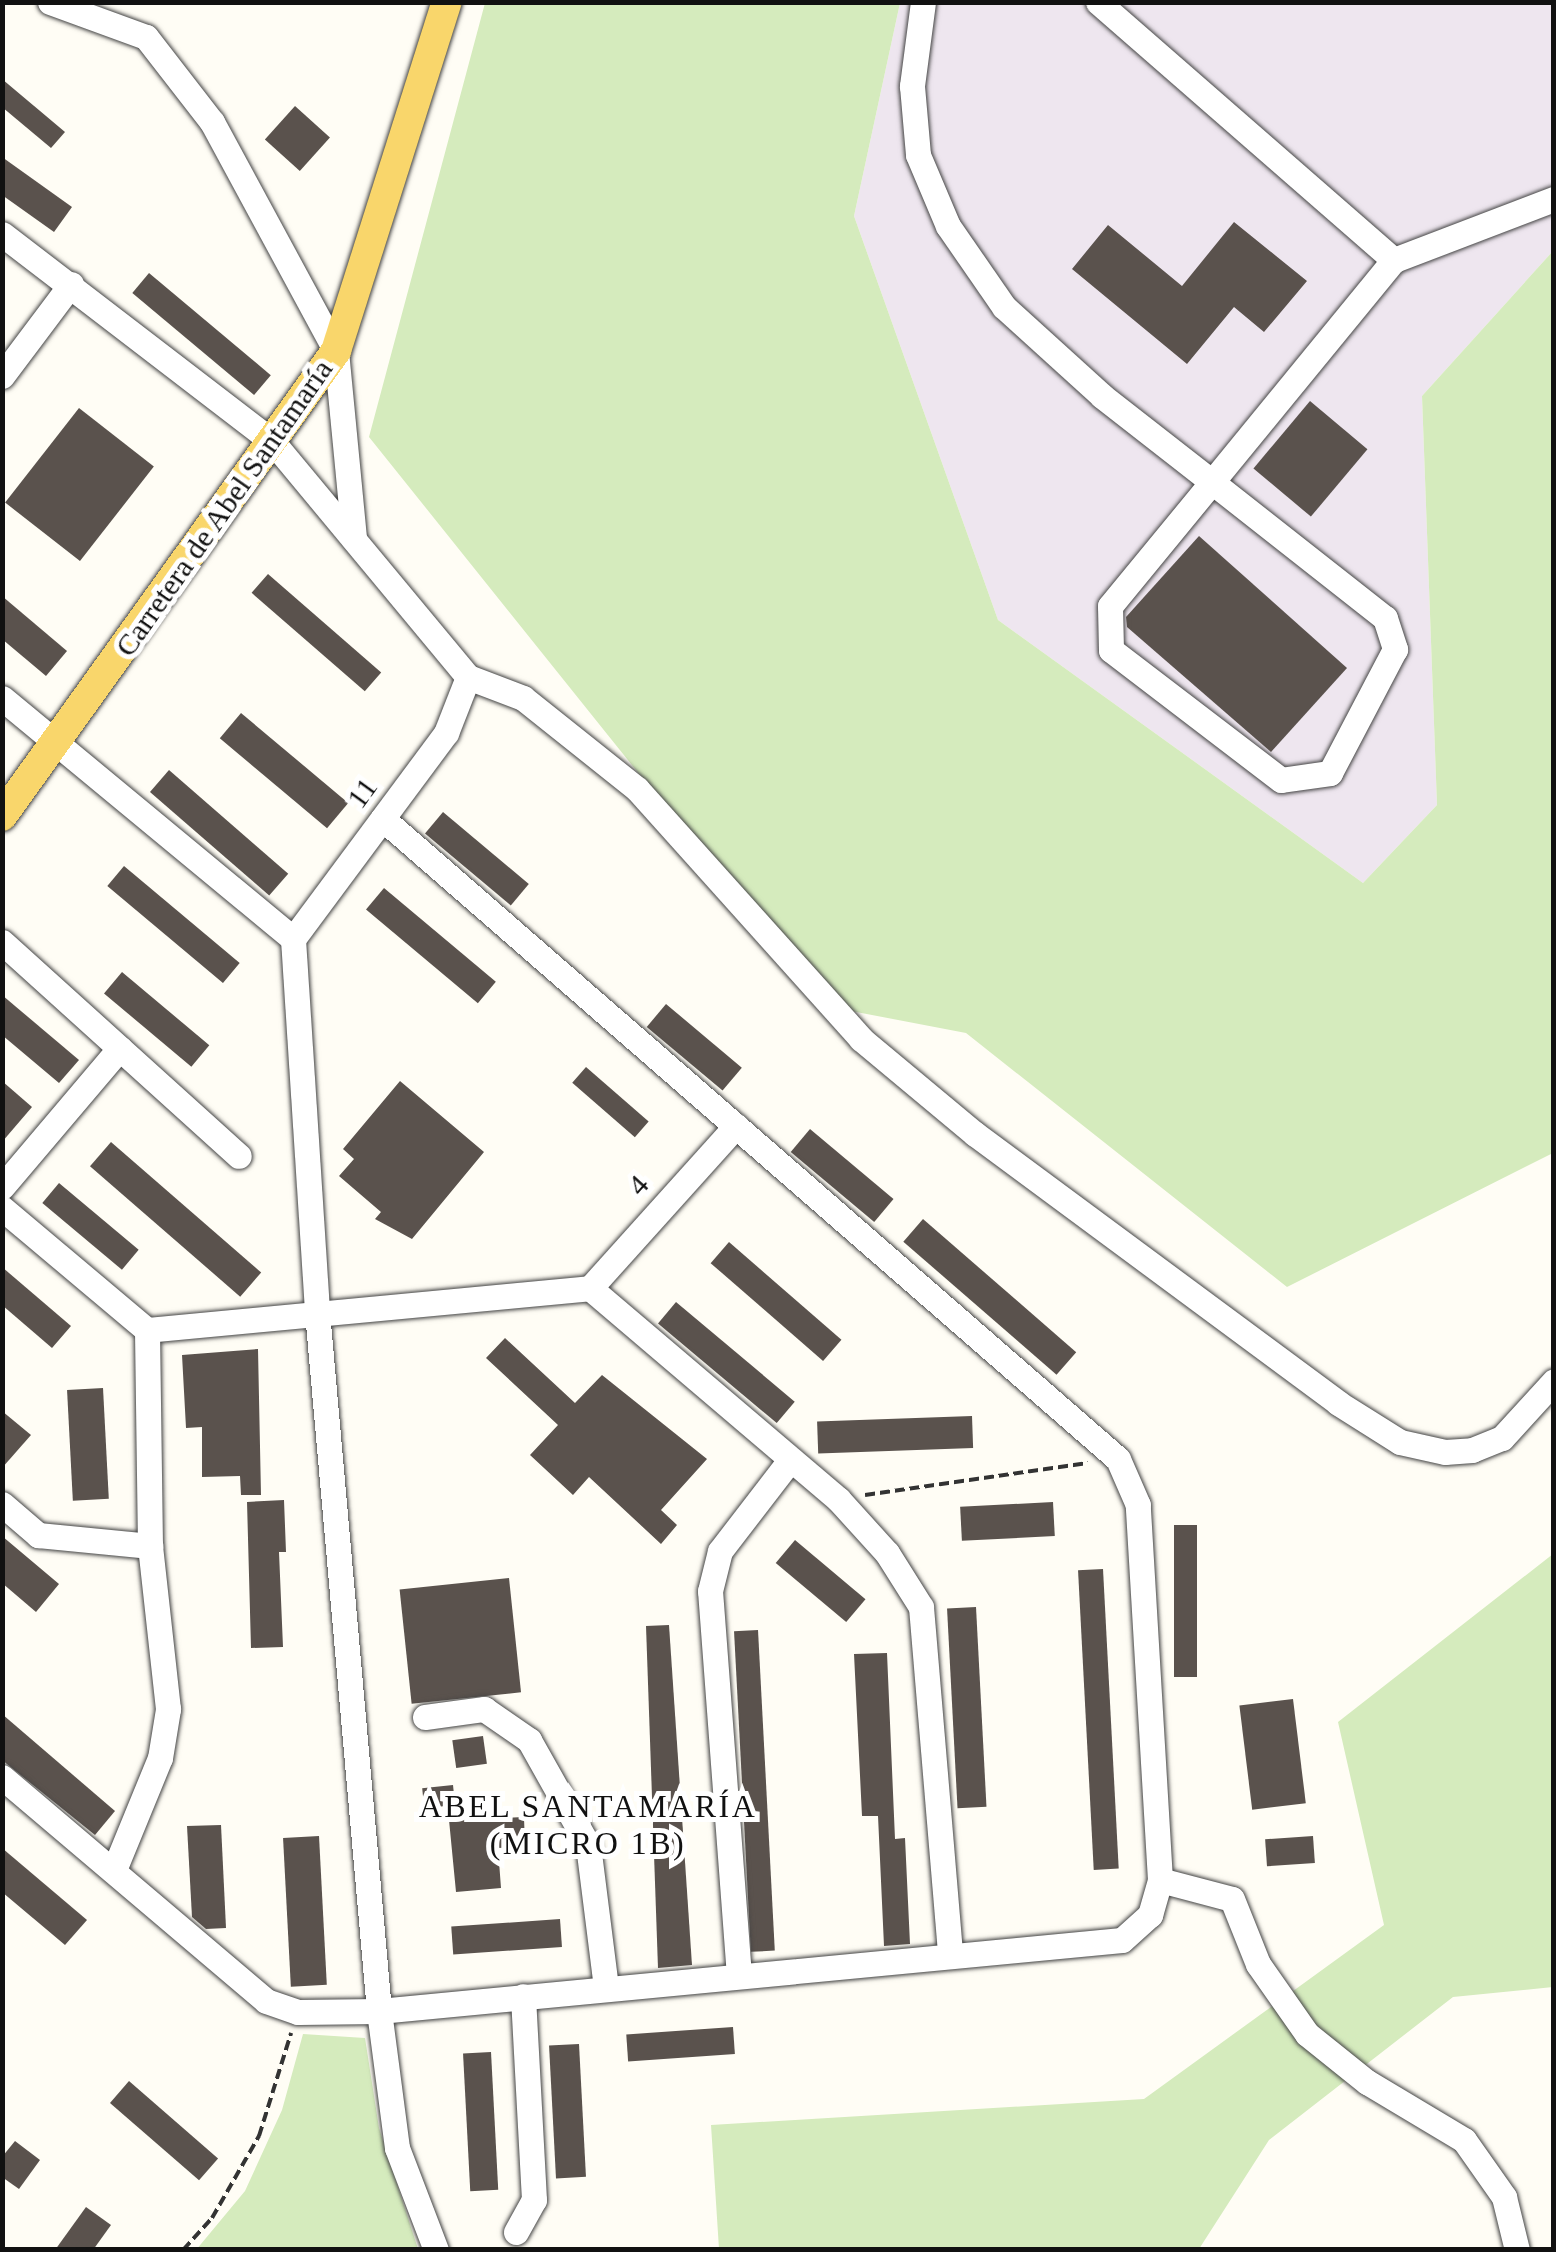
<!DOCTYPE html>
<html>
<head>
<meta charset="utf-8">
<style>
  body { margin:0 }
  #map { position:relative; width:1556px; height:2252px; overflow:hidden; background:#fffdf5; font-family:"Times New Roman",serif }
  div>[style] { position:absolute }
  .industrial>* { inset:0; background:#eee6ef }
  .green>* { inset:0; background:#d5ebbd }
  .building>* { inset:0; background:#5a524d; transform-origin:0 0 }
  .path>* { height:4px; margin-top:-2px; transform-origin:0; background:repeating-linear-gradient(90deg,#333 0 10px,transparent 0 15px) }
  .roads { filter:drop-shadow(0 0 2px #444) drop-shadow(0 0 2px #444) }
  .minor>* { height:25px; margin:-12.5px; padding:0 12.5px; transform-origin:12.5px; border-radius:12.5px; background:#fff }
  .major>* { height:30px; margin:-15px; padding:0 15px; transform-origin:15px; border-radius:15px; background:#f9d66b }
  span { translate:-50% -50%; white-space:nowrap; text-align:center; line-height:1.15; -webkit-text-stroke:10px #fff; paint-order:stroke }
  .street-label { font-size:30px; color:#111 }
  .neighbourhood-label { font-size:32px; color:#111; letter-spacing:2.5px }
  .frame { position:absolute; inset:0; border:5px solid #111; pointer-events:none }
</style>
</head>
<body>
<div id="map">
  <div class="industrial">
    <div style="clip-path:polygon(900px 3px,1553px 3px,1553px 251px,1422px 396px,1437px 805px,1363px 883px,998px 620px,854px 216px)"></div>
  </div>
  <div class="green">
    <div style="clip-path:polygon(485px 3px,900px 3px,854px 216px,998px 620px,1363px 883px,1437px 805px,1422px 396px,1553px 251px,1553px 1153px,1287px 1287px,966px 1033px,825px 1006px,369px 437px)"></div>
    <div style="clip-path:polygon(1553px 1554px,1553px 1987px,1453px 1997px,1269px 2140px,1199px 2249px,719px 2249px,711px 2125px,1144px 2099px,1384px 1925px,1338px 1722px)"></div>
    <div style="clip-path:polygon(303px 2034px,365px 2038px,379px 2128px,418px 2249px,196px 2250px,245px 2191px,282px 2110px)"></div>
  </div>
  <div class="building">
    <div style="clip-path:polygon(2px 79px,65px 132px,51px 148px,2px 107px)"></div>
    <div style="left:295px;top:106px;width:47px;height:45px;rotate:42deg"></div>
    <div style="clip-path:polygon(2px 157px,72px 207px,54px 232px,2px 195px)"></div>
    <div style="clip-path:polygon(1234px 222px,1307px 281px,1264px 332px,1234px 307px,1187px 364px,1072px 269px,1108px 225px,1182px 286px)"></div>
    <div style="left:149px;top:273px;width:159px;height:26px;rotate:40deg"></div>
    <div style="left:1310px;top:401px;width:75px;height:88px;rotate:40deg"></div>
    <div style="left:79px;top:408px;width:95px;height:120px;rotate:38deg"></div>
    <div style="clip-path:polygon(1199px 536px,1347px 668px,1271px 752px,1127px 627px,1126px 617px)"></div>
    <div style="left:268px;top:574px;width:150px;height:25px;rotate:41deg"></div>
    <div style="clip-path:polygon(2px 596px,67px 651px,46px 676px,2px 639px)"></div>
    <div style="left:241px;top:713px;width:140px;height:33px;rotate:40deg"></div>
    <div style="left:169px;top:770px;width:158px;height:29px;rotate:41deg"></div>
    <div style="left:443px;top:812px;width:112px;height:28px;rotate:40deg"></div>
    <div style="left:124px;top:866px;width:151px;height:26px;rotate:40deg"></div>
    <div style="left:384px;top:888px;width:146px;height:28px;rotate:40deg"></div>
    <div style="left:122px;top:972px;width:114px;height:28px;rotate:40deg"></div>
    <div style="clip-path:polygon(2px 995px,79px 1060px,59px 1083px,2px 1035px)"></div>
    <div style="left:666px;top:1004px;width:99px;height:30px;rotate:40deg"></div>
    <div style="left:586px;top:1067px;width:83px;height:21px;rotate:41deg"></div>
    <div style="clip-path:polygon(2px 1081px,32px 1107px,2px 1142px)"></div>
    <div style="clip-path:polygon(400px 1081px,484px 1152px,412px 1239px,375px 1219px,381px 1212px,339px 1176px,354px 1159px,343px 1149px)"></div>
    <div style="left:810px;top:1129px;width:109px;height:30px;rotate:40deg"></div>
    <div style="left:111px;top:1142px;width:199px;height:32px;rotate:41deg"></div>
    <div style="left:59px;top:1183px;width:104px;height:26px;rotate:40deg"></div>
    <div style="left:923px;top:1219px;width:203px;height:30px;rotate:41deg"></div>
    <div style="left:729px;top:1242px;width:149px;height:28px;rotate:41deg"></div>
    <div style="clip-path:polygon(2px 1267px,71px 1326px,52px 1348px,2px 1305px)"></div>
    <div style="left:676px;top:1302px;width:155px;height:28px;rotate:40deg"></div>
    <div style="clip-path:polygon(505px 1338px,575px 1403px,602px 1375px,707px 1459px,661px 1510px,677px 1525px,661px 1544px,589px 1477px,573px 1495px,530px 1455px,558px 1425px,486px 1358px)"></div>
    <div style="clip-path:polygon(258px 1349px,261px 1495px,241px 1495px,240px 1476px,202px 1477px,202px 1427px,186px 1428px,182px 1355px)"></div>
    <div style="left:103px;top:1388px;width:111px;height:36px;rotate:87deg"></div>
    <div style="clip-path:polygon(2px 1411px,31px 1435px,2px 1468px)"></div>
    <div style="left:972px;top:1416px;width:32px;height:155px;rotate:88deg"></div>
    <div style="clip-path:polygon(284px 1500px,286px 1552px,279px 1552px,283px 1647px,251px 1648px,247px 1502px)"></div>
    <div style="left:1053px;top:1502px;width:34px;height:93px;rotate:87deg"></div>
    <div style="left:1174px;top:1525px;width:23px;height:152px"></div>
    <div style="clip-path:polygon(2px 1536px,59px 1584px,36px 1612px,2px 1583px)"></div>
    <div style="left:795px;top:1540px;width:92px;height:30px;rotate:40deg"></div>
    <div style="left:1103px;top:1569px;width:300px;height:25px;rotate:87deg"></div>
    <div style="left:509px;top:1578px;width:115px;height:110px;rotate:84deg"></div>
    <div style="left:976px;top:1607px;width:200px;height:29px;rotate:87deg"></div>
    <div style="clip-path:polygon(669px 1625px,692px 1965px,658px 1968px,646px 1626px)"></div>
    <div style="left:758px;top:1630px;width:321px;height:24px;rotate:87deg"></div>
    <div style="clip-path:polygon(887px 1653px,895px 1839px,905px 1838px,910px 1944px,884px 1946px,878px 1816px,862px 1816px,854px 1654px)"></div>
    <div style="left:1293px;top:1699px;width:105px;height:54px;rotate:83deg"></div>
    <div style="clip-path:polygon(2px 1714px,115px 1811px,95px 1835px,2px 1760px)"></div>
    <div style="left:483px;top:1736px;width:28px;height:31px;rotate:82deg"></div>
    <div style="left:453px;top:1785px;width:20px;height:31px;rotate:84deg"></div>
    <div style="clip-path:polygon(524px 1817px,525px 1847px,498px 1848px,501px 1888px,456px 1892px,449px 1820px)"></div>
    <div style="clip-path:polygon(221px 1825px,226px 1928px,206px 1929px,192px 1917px,187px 1826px)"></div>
    <div style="left:319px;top:1836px;width:149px;height:36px;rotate:87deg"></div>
    <div style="left:1313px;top:1836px;width:27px;height:48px;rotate:86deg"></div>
    <div style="clip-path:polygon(2px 1848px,87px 1920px,65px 1945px,2px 1892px)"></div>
    <div style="left:560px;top:1919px;width:28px;height:109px;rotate:86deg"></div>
    <div style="left:733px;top:2027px;width:27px;height:107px;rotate:86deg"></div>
    <div style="left:579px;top:2044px;width:133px;height:30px;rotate:87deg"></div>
    <div style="left:491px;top:2052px;width:138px;height:28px;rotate:87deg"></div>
    <div style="left:129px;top:2081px;width:118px;height:29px;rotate:41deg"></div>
    <div style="clip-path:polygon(15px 2141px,40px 2160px,19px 2189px,2px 2177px,2px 2157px)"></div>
    <div style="clip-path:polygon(86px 2207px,111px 2225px,93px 2250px,55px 2250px)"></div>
  </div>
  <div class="path">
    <div style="left:865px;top:1495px;width:225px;rotate:-8.2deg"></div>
    <div style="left:183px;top:2250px;width:43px;rotate:-47.8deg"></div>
    <div style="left:212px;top:2218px;width:95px;rotate:-60.2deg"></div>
    <div style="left:259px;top:2136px;width:108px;rotate:-72.7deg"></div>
  </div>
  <div class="roads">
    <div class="minor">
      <div style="left:50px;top:2px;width:102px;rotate:20deg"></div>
      <div style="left:146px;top:37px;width:108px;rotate:52.2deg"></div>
      <div style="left:212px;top:122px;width:260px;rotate:61.6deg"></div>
      <div style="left:336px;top:351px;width:189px;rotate:84.5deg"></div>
      <div style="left:923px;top:2px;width:85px;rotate:97.5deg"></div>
      <div style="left:912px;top:86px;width:69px;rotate:85deg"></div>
      <div style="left:918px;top:155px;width:77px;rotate:67.1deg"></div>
      <div style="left:948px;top:226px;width:98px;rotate:55.3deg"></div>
      <div style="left:1004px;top:307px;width:132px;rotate:42.2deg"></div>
      <div style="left:1102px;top:396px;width:140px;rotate:38deg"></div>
      <div style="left:1212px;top:482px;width:220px;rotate:38.2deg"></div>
      <div style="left:1385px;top:618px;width:33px;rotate:72deg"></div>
      <div style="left:1395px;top:649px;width:140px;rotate:117.7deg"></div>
      <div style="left:1330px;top:773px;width:49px;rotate:171.9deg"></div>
      <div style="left:1281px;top:780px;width:214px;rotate:-142.6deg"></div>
      <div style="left:1111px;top:650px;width:44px;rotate:-91.3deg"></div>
      <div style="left:1110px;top:606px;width:161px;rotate:-50.6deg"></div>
      <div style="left:1212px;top:482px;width:287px;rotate:-50.7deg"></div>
      <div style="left:1394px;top:260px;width:171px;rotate:-20.9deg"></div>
      <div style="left:1098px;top:2px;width:393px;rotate:41.1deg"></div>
      <div style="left:2px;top:234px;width:340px;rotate:37.5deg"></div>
      <div style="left:272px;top:441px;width:307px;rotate:50.3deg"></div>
      <div style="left:468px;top:677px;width:59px;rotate:20.9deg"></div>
      <div style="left:523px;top:698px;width:146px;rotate:38.6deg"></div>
      <div style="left:637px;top:789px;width:336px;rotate:48.1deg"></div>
      <div style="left:861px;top:1039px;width:148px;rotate:39.8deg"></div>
      <div style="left:975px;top:1134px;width:452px;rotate:36.5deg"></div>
      <div style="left:1338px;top:1403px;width:73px;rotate:32.2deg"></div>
      <div style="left:1400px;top:1442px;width:46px;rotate:12.5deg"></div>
      <div style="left:1445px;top:1452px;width:27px;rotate:-4deg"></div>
      <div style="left:1472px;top:1450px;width:32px;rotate:-22deg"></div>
      <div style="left:1502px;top:1438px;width:77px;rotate:-47.6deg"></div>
      <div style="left:2px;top:376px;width:115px;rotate:-53.1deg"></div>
      <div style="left:2px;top:698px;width:378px;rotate:39.6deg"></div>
      <div style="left:293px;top:939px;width:374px;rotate:86.3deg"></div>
      <div style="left:317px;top:1312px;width:702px;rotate:84.93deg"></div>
      <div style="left:379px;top:2011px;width:138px;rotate:82.5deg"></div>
      <div style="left:397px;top:2148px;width:109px;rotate:69.1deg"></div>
      <div style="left:293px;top:939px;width:257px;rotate:-53.4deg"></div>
      <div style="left:446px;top:733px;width:60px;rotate:-68.6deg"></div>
      <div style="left:2px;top:942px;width:319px;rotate:42.1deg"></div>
      <div style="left:2px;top:1187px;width:182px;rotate:-49.7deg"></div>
      <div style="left:2px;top:1208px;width:189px;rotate:40.1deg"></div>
      <div style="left:147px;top:1330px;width:445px;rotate:-5.4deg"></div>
      <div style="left:590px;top:1288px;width:326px;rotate:40.4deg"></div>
      <div style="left:838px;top:1499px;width:73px;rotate:47.8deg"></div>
      <div style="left:887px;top:1553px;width:64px;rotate:57.8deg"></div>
      <div style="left:921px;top:1607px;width:349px;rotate:85.2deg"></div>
      <div style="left:590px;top:1288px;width:218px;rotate:-48deg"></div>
      <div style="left:2px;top:1504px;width:48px;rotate:40.7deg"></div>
      <div style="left:38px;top:1535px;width:113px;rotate:5.6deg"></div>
      <div style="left:425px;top:1717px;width:60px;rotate:-7.7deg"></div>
      <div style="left:484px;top:1709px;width:55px;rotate:34.6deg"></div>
      <div style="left:529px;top:1740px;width:120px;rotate:60.7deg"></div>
      <div style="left:588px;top:1845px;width:144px;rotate:82.8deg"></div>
      <div style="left:2px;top:1777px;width:346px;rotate:40.3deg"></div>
      <div style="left:266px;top:2001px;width:34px;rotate:19deg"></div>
      <div style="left:298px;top:2012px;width:81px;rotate:-0.7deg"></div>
      <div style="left:379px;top:2011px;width:746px;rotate:-5.46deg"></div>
      <div style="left:1122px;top:1940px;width:38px;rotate:-42deg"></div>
      <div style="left:1150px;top:1915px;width:36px;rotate:-74deg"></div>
      <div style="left:1160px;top:1880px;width:376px;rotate:-93.4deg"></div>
      <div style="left:1138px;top:1505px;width:50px;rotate:-113.5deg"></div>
      <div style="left:1118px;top:1459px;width:975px;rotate:-138.95deg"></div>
      <div style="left:114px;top:1870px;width:121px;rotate:-67.7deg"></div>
      <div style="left:160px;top:1758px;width:50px;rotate:-80.7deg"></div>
      <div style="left:168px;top:1709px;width:164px;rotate:-96.3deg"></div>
      <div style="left:150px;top:1546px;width:216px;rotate:-90.8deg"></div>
      <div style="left:1160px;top:1880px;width:74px;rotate:14.8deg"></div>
      <div style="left:1232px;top:1899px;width:70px;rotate:68.2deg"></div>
      <div style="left:1258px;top:1964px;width:85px;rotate:55deg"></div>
      <div style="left:1307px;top:2034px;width:77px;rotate:38.7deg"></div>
      <div style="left:1367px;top:2082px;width:113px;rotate:30.9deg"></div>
      <div style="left:1464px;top:2140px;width:70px;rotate:54.9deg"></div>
      <div style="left:1504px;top:2197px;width:55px;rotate:76.2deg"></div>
      <div style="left:739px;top:1976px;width:386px;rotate:-94.3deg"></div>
      <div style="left:710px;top:1591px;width:41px;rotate:-76deg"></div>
      <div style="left:720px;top:1551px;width:115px;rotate:-52.4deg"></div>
      <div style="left:516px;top:2232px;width:37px;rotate:-61deg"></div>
      <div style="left:534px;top:2200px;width:204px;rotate:-93.1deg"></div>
    </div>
    <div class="major">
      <div style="left:2px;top:816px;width:573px;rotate:-54.31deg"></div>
      <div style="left:336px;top:351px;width:366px;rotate:-72.4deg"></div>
    </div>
  </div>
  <div class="street-label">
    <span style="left:224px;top:508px;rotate:-55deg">Carretera de Abel Santamaría</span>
    <span style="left:362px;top:793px;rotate:-54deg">11</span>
    <span style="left:638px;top:1185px;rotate:-48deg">4</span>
  </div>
  <div class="neighbourhood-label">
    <span style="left:588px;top:1825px">ABEL SANTAMARÍA<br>(MICRO 1B)</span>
  </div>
  <div class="frame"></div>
</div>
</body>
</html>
